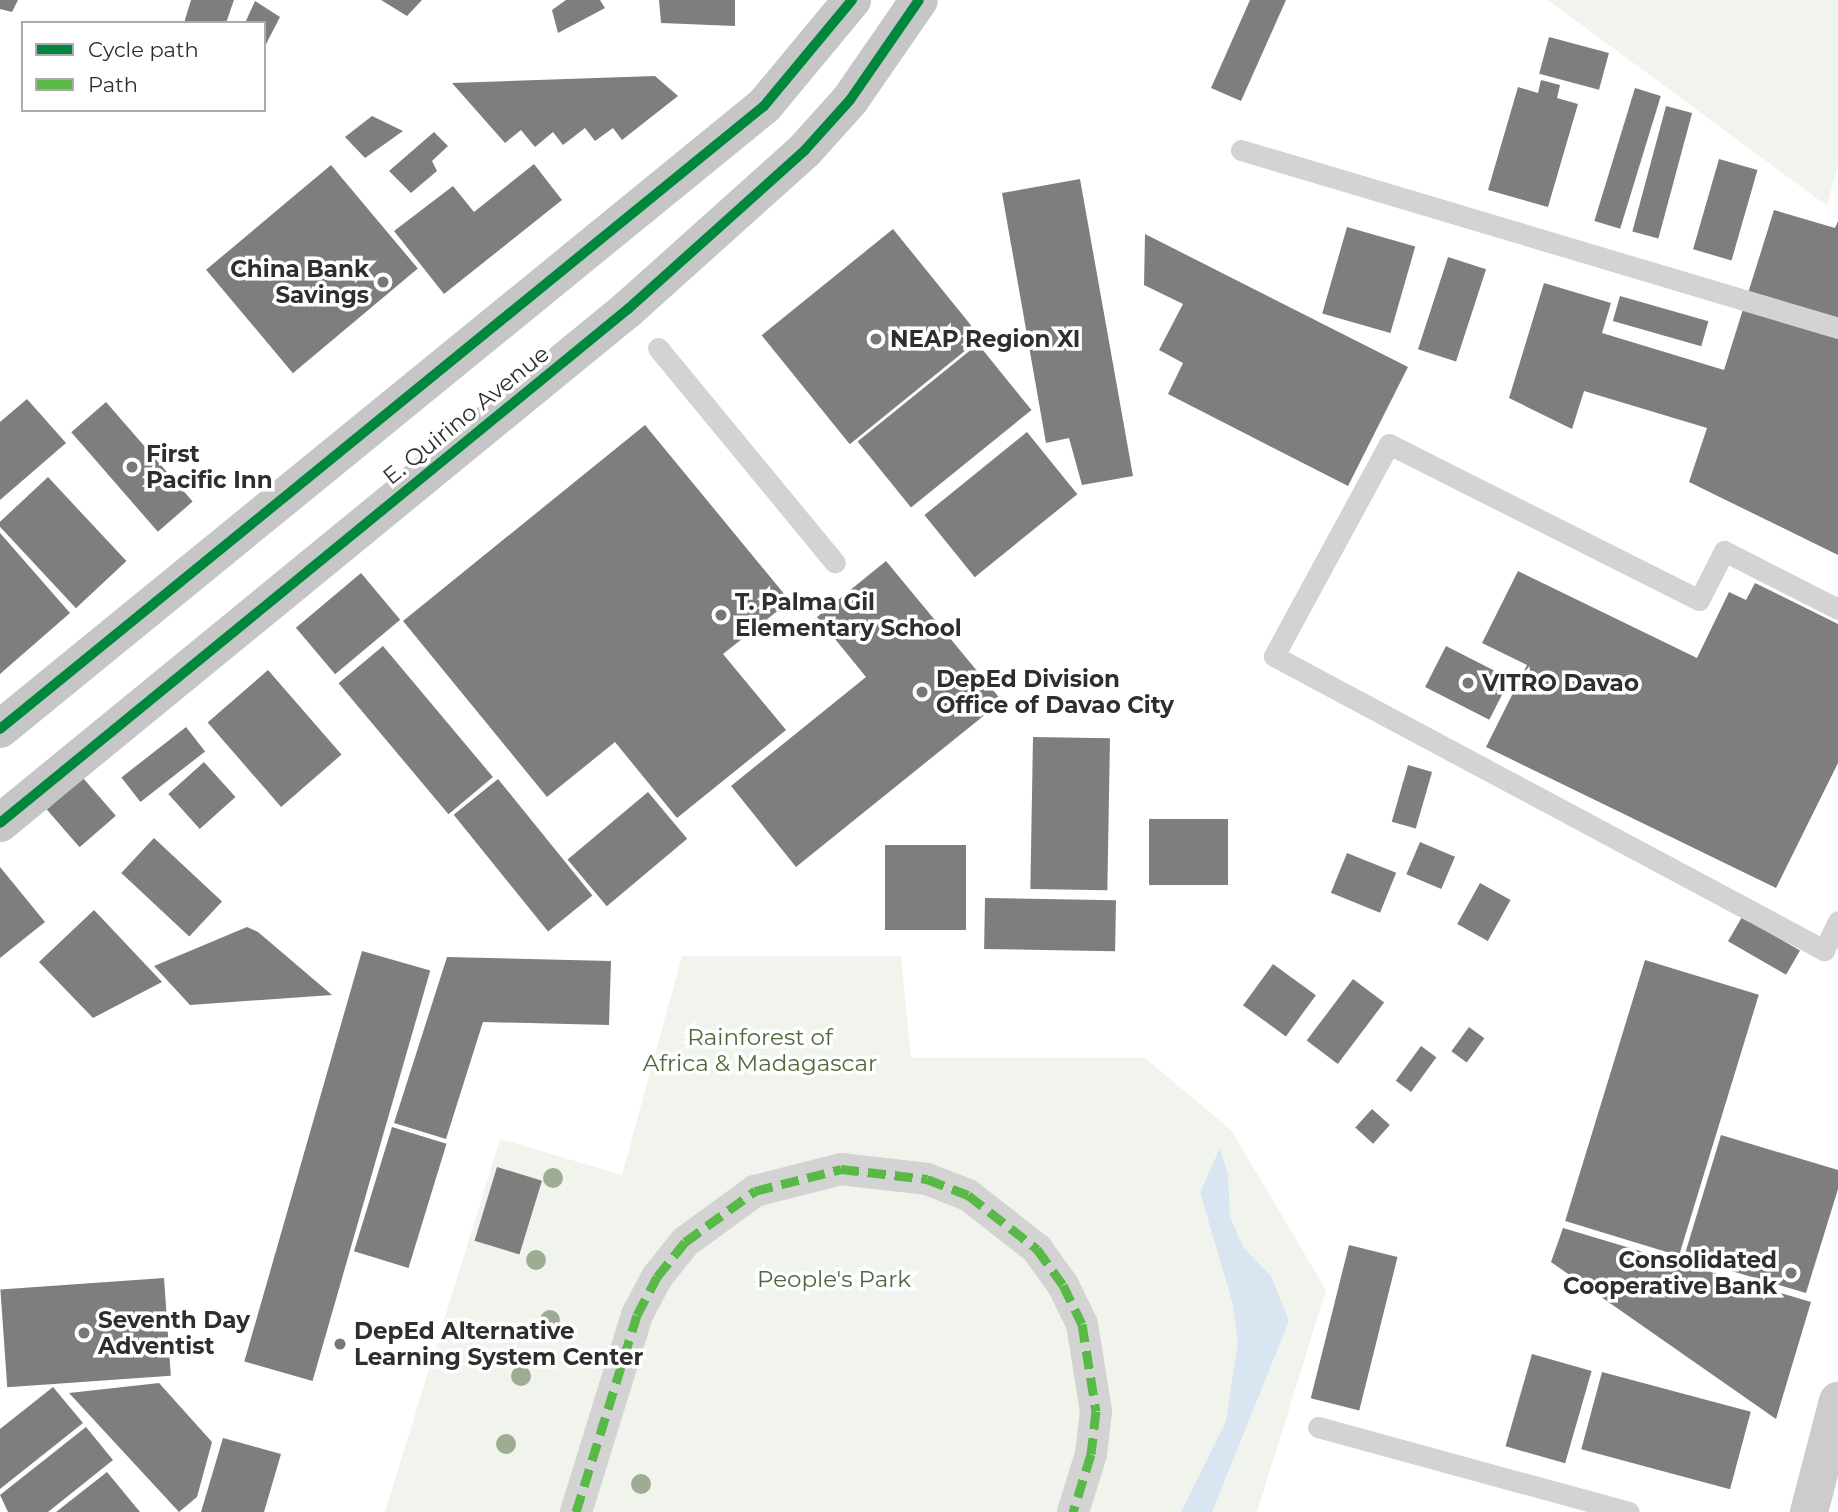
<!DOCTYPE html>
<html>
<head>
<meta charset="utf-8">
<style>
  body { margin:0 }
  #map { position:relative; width:1838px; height:1512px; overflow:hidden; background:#fff; font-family:Montserrat,sans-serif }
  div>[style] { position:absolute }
  .green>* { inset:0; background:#f0f4ec }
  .water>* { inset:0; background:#d9e6f1 }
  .building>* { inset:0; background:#7e7e7e; transform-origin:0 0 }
  .service>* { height:21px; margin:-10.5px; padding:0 10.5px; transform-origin:10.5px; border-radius:10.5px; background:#d3d3d3 }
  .pedestrian>* { height:32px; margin:-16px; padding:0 16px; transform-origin:16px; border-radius:16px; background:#d3d3d3 }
  .secondary>* { height:38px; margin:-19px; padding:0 19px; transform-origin:19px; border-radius:19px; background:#ccc }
  .primary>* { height:38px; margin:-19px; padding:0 19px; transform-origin:19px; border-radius:19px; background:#c6c6c6 }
  .quiet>* { height:9px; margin-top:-4.5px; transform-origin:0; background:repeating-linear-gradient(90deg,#58b947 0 18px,transparent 0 27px) }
  .cycleway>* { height:10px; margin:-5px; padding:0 5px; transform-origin:5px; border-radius:5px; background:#00873e }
  .trees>* { width:20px; height:20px; margin:-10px; border-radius:50%; background:#9eac94 }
  .dots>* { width:19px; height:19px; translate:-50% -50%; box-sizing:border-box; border:4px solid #fff; border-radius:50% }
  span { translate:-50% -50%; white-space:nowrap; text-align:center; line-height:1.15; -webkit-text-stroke:7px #fff; paint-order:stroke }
  .poi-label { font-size:23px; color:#2e2e2e; font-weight:700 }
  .right { translate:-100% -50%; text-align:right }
  .left { translate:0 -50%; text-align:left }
  .street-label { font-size:23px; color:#2e2e2e }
  .park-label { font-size:23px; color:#4f693d }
  .legend { position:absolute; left:21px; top:21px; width:245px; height:91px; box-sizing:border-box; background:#fff; border:2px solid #ababab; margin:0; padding:9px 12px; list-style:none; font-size:21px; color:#2e2e2e }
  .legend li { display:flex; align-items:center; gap:14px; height:35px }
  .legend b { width:35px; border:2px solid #ababab }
</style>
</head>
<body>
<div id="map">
  <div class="green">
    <div style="clip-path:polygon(1548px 0,1838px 0,1838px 164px,1827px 206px)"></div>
    <div style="clip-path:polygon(682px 956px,901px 956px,911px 1058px,1145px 1058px,1231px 1130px,1326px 1290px,1257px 1512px,385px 1512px,500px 1139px,622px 1175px)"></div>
  </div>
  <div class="water">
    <div style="clip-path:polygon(1220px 1148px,1228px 1175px,1230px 1217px,1243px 1247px,1271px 1276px,1289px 1321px,1212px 1512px,1181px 1512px,1226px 1421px,1238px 1341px,1232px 1301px,1200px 1192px)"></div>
  </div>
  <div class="building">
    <div style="clip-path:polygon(0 0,18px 0,12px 12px,0 9px)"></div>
    <div style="clip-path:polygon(191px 0,234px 0,226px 23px,184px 23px)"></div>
    <div style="clip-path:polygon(381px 0,422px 0,407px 16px)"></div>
    <div style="clip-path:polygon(566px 0,600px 0,605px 8px,558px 33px,552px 10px)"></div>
    <div style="clip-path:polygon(659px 0,735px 0,735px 26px,661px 23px)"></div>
    <div style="clip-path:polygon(1250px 0,1286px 0,1241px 101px,1211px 88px)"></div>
    <div style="clip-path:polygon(255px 1px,280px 17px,264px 48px,264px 23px,245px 23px)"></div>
    <div style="left:1549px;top:37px;width:62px;height:38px;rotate:15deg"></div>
    <div style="clip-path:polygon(655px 76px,678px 96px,622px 140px,613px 128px,595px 141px,585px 128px,563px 145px,553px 132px,535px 147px,521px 130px,505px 143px,452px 83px)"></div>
    <div style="clip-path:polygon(1541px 80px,1560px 85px,1557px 98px,1578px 104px,1548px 207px,1488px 190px,1518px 87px,1538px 93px)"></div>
    <div style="left:1635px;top:88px;width:27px;height:139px;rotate:17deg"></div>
    <div style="left:1666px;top:106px;width:27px;height:130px;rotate:15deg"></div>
    <div style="clip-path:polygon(372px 116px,403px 131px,365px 158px,345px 137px)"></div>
    <div style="clip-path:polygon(434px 132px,448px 146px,432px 161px,437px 171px,411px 193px,389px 171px)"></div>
    <div style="left:1719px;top:159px;width:40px;height:94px;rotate:16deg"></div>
    <div style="clip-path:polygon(534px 164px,562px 200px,444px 294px,394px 231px,453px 186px,474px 212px)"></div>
    <div style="left:331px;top:165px;width:135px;height:163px;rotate:50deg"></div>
    <div style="clip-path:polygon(1080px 179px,1133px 476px,1082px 485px,1069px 438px,1046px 443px,1002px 193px)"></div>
    <div style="clip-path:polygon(1774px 210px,1835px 228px,1838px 221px,1838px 555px,1689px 482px,1707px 428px,1584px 391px,1572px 429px,1509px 398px,1544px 283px,1611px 303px,1602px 333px,1724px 370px)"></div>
    <div style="left:1347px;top:227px;width:71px;height:90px;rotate:16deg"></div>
    <div style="left:893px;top:229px;width:140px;height:169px;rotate:51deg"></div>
    <div style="clip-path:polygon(1145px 234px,1408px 367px,1348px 486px,1168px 394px,1183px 363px,1159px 350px,1183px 304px,1144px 285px)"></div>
    <div style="left:1448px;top:257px;width:40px;height:97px;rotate:18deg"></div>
    <div style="left:1620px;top:296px;width:92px;height:26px;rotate:16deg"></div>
    <div style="left:978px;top:344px;width:85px;height:155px;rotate:51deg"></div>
    <div style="clip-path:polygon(27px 399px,66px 443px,0 500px,0 422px)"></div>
    <div style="left:106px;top:402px;width:132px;height:46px;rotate:49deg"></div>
    <div style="clip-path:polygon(645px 425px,790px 601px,723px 654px,786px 730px,677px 818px,615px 742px,547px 797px,403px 621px)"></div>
    <div style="left:1027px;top:432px;width:80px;height:132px;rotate:51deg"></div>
    <div style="left:48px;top:477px;width:115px;height:69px;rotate:47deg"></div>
    <div style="clip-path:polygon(0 533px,70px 613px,0 674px)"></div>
    <div style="clip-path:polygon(886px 561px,1002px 701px,796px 867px,731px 786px,866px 677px,817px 617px)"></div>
    <div style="clip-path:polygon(1518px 571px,1697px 658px,1729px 592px,1746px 600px,1755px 583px,1838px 624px,1838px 763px,1776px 888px,1486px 747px,1527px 665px,1482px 643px)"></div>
    <div style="left:361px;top:573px;width:61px;height:85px;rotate:50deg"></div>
    <div style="left:383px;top:646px;width:171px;height:58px;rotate:50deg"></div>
    <div style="left:1446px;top:646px;width:72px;height:46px;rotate:27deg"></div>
    <div style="left:268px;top:670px;width:112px;height:80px;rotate:49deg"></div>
    <div style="left:186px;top:727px;width:31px;height:82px;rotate:52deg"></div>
    <div style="left:1033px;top:737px;width:77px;height:152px;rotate:1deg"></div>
    <div style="left:204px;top:762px;width:47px;height:48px;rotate:48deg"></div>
    <div style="left:1408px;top:765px;width:25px;height:59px;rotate:16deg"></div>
    <div style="left:83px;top:778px;width:50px;height:48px;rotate:49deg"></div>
    <div style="left:498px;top:779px;width:150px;height:57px;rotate:51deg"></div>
    <div style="left:648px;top:792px;width:61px;height:105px;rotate:50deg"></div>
    <div style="left:1149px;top:819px;width:79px;height:66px"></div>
    <div style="left:154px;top:838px;width:93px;height:48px;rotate:43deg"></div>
    <div style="left:1420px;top:842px;width:38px;height:35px;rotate:23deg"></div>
    <div style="left:885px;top:845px;width:81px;height:85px"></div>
    <div style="left:1347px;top:853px;width:53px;height:43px;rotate:22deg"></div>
    <div style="clip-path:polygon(0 867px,45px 922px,0 958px)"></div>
    <div style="left:1480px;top:883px;width:35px;height:47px;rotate:29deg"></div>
    <div style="left:985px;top:898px;width:131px;height:51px;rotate:1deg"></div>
    <div style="clip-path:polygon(94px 910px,162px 982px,93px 1018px,39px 962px)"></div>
    <div style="left:1742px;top:917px;width:67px;height:28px;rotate:30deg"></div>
    <div style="clip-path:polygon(247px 927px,258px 932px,332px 995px,190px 1005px,154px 966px)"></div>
    <div style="left:362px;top:951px;width:71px;height:427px;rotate:16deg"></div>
    <div style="clip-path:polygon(447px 957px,611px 961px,609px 1025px,483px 1022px,446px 1139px,394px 1123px)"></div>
    <div style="left:1645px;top:960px;width:119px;height:273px;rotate:17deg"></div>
    <div style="left:1273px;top:964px;width:53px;height:51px;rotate:36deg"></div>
    <div style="left:1353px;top:979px;width:39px;height:77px;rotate:37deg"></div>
    <div style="left:1469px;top:1027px;width:19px;height:30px;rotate:36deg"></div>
    <div style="left:1421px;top:1046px;width:19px;height:43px;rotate:36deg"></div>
    <div style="left:1372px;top:1109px;width:24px;height:25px;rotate:42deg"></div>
    <div style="left:392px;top:1127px;width:57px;height:130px;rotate:17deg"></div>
    <div style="clip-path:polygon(1721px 1135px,1838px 1170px,1838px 1189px,1806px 1293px,1684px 1257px)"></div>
    <div style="left:497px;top:1167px;width:47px;height:77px;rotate:17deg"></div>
    <div style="clip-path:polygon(1563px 1228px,1811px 1302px,1776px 1419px,1551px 1262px)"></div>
    <div style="left:1349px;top:1245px;width:50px;height:158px;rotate:14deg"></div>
    <div style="left:164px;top:1278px;width:98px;height:164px;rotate:86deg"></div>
    <div style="left:1532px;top:1354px;width:62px;height:96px;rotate:16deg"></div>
    <div style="left:1602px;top:1372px;width:154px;height:80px;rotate:15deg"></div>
    <div style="clip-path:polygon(159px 1383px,212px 1442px,197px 1497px,179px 1512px,69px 1393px)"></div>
    <div style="clip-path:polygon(53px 1387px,83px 1423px,0 1489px,0 1429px)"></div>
    <div style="clip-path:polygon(86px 1427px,113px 1460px,48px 1512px,8px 1512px,0 1495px)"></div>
    <div style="clip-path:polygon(223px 1438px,281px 1454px,264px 1512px,201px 1512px)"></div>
    <div style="clip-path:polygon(107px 1472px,140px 1512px,56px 1512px)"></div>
  </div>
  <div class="service">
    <div style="left:1241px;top:150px;width:623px;rotate:16.6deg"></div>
    <div style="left:658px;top:348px;width:278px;rotate:50.5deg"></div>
    <div style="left:1838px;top:609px;width:128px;rotate:-153deg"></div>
    <div style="left:1724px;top:551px;width:55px;rotate:117deg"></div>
    <div style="left:1699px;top:600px;width:347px;rotate:-153.3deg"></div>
    <div style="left:1389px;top:444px;width:241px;rotate:118.5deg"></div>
    <div style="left:1274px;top:656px;width:624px;rotate:28.13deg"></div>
    <div style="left:1824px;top:950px;width:32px;rotate:-64deg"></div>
    <div style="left:1318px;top:1427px;width:322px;rotate:15.3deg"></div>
  </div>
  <div class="pedestrian">
    <div style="left:576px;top:1512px;width:206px;rotate:-72.8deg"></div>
    <div style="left:637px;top:1315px;width:43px;rotate:-62.2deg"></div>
    <div style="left:657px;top:1277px;width:45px;rotate:-51.3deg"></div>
    <div style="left:685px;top:1242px;width:87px;rotate:-36.1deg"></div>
    <div style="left:755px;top:1191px;width:89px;rotate:-14.3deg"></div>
    <div style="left:841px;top:1169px;width:87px;rotate:6.6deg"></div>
    <div style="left:927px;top:1179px;width:44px;rotate:21.3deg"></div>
    <div style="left:968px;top:1195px;width:88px;rotate:38deg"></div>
    <div style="left:1037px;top:1249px;width:44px;rotate:54.2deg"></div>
    <div style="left:1063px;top:1285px;width:43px;rotate:64deg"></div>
    <div style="left:1082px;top:1324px;width:88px;rotate:80.9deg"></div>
    <div style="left:1096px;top:1411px;width:43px;rotate:96.6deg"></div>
    <div style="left:1091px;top:1454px;width:61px;rotate:107.2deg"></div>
  </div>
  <div class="secondary">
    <div style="left:1809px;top:1512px;width:115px;rotate:-75.4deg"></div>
  </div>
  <div class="primary">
    <div style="left:0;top:729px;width:986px;rotate:-39.2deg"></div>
    <div style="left:764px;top:106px;width:138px;rotate:-50.3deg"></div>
    <div style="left:0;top:823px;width:812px;rotate:-39.3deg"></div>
    <div style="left:628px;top:309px;width:238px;rotate:-41.9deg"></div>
    <div style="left:805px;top:150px;width:67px;rotate:-48deg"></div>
    <div style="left:850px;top:100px;width:121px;rotate:-55.4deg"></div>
  </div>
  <div class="quiet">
    <div style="left:576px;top:1512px;width:206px;rotate:-72.8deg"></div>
    <div style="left:637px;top:1315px;width:43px;rotate:-62.2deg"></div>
    <div style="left:657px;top:1277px;width:45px;rotate:-51.3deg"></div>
    <div style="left:685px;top:1242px;width:87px;rotate:-36.1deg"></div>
    <div style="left:755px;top:1191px;width:89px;rotate:-14.3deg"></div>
    <div style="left:841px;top:1169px;width:87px;rotate:6.6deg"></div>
    <div style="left:927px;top:1179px;width:44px;rotate:21.3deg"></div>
    <div style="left:968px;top:1195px;width:88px;rotate:38deg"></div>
    <div style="left:1037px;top:1249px;width:44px;rotate:54.2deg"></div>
    <div style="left:1063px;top:1285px;width:43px;rotate:64deg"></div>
    <div style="left:1082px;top:1324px;width:88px;rotate:80.9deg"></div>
    <div style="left:1096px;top:1411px;width:43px;rotate:96.6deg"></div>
    <div style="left:1091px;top:1454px;width:61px;rotate:107.2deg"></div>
  </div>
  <div class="cycleway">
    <div style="left:0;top:729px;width:986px;rotate:-39.2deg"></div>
    <div style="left:764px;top:106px;width:138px;rotate:-50.3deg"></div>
    <div style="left:0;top:823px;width:812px;rotate:-39.3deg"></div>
    <div style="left:628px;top:309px;width:238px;rotate:-41.9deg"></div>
    <div style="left:805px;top:150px;width:67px;rotate:-48deg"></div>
    <div style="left:850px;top:100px;width:121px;rotate:-55.4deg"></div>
  </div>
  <div class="trees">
    <div style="left:553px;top:1178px"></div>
    <div style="left:536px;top:1260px"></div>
    <div style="left:550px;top:1320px"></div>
    <div style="left:521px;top:1376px"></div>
    <div style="left:506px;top:1444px"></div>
    <div style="left:641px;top:1484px"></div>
  </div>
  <div class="dots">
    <div style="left:383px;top:282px;background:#777"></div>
    <div style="left:876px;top:339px;background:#777"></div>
    <div style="left:132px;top:467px;background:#777"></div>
    <div style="left:721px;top:615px;background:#777"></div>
    <div style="left:1468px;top:683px;background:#777"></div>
    <div style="left:922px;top:692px;background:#777"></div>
    <div style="left:1791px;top:1273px;background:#777"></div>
    <div style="left:84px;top:1333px;background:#777"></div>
    <div style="left:340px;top:1344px;background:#777"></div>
  </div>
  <div class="poi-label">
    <span class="right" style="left:369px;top:282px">China Bank<br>Savings</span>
    <span class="left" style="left:890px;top:339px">NEAP Region XI</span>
    <span class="left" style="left:146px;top:467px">First<br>Pacific Inn</span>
    <span class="left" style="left:735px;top:615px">T. Palma Gil<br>Elementary School</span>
    <span class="left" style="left:936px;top:692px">DepEd Division<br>Office of Davao City</span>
    <span class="left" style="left:1482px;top:683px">VITRO Davao</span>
    <span class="right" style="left:1777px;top:1273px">Consolidated<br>Cooperative Bank</span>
    <span class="left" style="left:98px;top:1333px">Seventh Day<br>Adventist</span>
    <span class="left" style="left:354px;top:1344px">DepEd Alternative<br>Learning System Center</span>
  </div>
  <div class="street-label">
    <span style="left:466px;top:415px;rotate:-39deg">E. Quirino Avenue</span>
  </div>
  <div class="park-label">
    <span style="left:760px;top:1050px">Rainforest of<br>Africa &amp; Madagascar</span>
    <span style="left:834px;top:1279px">People's Park</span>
  </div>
  <ul class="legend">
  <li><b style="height:9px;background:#00873e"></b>Cycle path</li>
  <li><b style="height:9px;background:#58b947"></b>Path</li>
  </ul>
</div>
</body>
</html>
